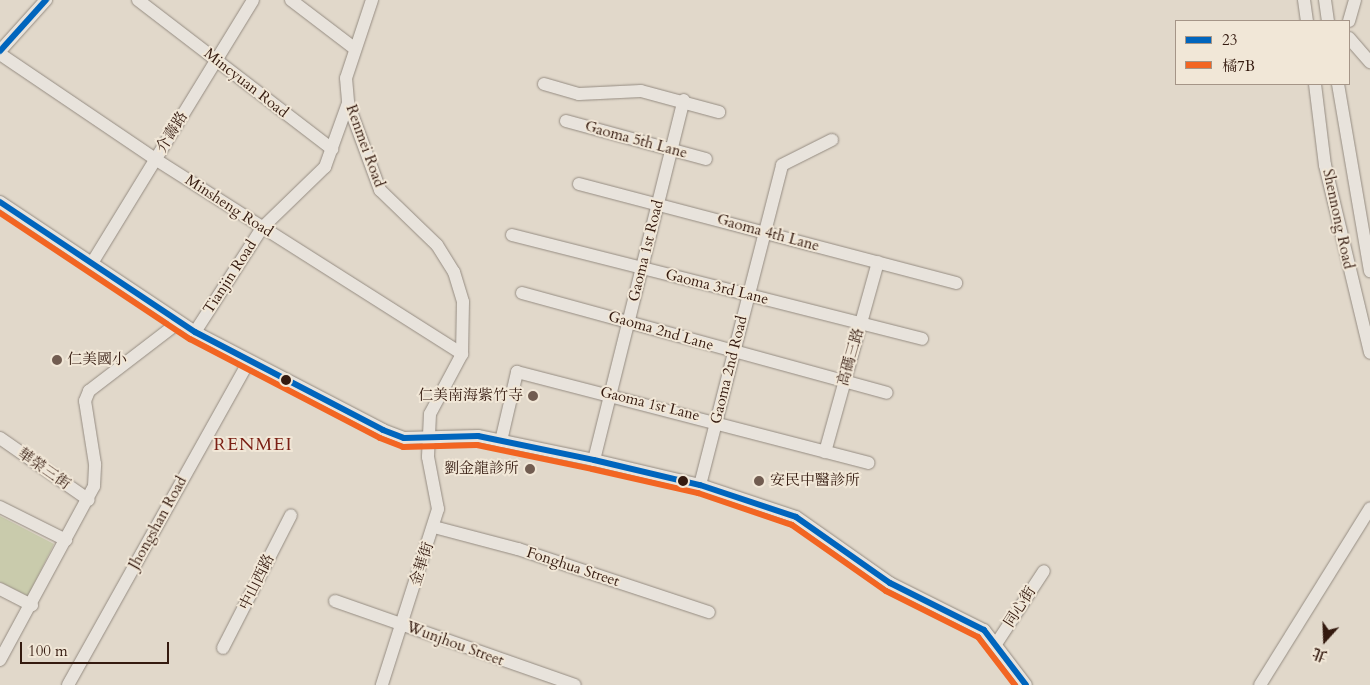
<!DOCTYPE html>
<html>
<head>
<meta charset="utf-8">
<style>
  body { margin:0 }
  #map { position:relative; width:1370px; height:685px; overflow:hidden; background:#e1d8ca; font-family:Cardo,"Noto Serif TC",serif }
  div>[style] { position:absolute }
  .green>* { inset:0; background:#c9cbac }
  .roads { filter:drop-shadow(0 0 1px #958c82) drop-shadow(0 0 1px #958c82) }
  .minor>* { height:12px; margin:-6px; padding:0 6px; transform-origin:6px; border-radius:6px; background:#e8e3dc }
  .bus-1>* { height:6px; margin:-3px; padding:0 3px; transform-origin:3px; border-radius:3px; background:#0065bd }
  .bus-2>* { height:6px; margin:-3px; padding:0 3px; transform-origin:3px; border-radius:3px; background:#f26522 }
  .dots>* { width:14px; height:14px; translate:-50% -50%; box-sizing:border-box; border:2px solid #f1e7d7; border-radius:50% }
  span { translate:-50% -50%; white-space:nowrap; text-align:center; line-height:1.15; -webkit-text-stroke:4px #f1e7d7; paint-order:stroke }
  .street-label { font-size:15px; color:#341a0f }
  .poi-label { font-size:15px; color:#341a0f }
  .left { translate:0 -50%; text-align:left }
  .right { translate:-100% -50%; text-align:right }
  .quarter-label { font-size:18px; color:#7a1f14; letter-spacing:1px }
  .legend { position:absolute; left:1175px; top:20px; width:175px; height:65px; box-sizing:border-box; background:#f1e7d7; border:1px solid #a59587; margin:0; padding:6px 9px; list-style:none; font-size:15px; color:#341a0f }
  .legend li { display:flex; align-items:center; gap:10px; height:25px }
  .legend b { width:25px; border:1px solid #a59587 }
  .north { position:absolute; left:1300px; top:615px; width:50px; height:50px; -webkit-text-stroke:4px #f1e7d7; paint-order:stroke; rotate:200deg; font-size:14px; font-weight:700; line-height:20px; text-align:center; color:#341a0f }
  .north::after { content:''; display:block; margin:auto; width:18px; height:22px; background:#341a0f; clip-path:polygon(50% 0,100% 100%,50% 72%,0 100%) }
  .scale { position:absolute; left:20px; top:642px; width:149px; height:22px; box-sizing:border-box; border:2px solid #341a0f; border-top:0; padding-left:6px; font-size:15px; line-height:18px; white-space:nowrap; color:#341a0f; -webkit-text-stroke:4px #f1e7d7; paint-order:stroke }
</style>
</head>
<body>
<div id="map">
  <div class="green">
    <div style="clip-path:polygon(0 516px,54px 544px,28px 596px,0 582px)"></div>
  </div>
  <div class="roads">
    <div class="minor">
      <div style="left:138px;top:0;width:245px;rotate:37.5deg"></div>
      <div style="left:291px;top:0;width:79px;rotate:37.3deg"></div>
      <div style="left:372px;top:0;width:82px;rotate:108.4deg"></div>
      <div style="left:346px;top:78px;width:25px;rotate:85deg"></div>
      <div style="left:348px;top:103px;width:93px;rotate:69.8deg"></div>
      <div style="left:380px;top:190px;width:79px;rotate:44deg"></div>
      <div style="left:437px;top:245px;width:32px;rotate:58deg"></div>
      <div style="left:454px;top:272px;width:31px;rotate:73deg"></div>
      <div style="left:463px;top:302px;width:52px;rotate:91.1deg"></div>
      <div style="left:462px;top:354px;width:68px;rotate:118.1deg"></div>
      <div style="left:430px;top:414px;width:43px;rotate:92.7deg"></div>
      <div style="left:428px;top:457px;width:53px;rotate:79.1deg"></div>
      <div style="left:438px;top:509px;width:185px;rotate:107.7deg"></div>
      <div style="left:1304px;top:0;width:21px;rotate:82deg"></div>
      <div style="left:1325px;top:0;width:21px;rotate:82deg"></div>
      <div style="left:1349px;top:21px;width:22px;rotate:-74deg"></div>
      <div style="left:1349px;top:38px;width:32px;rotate:49deg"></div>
      <div style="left:0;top:51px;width:69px;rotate:-48deg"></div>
      <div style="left:0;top:54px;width:187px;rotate:34.1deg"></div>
      <div style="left:155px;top:159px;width:364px;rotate:32.4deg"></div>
      <div style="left:544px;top:84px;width:36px;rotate:16deg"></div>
      <div style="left:579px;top:94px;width:62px;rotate:-2.8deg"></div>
      <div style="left:641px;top:91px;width:81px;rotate:15.1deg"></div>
      <div style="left:1315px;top:84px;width:82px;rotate:83deg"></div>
      <div style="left:1325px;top:165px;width:193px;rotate:76.5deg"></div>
      <div style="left:1338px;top:84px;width:190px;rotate:80.3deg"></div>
      <div style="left:566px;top:121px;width:145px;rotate:15.2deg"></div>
      <div style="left:579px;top:184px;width:390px;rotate:14.7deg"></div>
      <div style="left:0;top:202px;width:234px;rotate:33.7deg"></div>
      <div style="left:195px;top:332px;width:212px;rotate:27.5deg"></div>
      <div style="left:383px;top:430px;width:22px;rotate:21deg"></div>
      <div style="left:404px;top:438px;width:74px;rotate:-1.5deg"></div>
      <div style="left:478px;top:436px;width:118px;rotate:11.7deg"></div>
      <div style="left:594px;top:460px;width:109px;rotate:13.3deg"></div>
      <div style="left:700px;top:485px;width:101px;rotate:18.4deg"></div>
      <div style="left:796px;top:517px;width:115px;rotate:35.1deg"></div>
      <div style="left:890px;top:583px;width:105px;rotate:26.6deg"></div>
      <div style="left:984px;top:630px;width:69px;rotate:52.6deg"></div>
      <div style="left:512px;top:235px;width:423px;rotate:14.2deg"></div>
      <div style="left:92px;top:263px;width:308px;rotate:-58.5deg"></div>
      <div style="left:522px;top:293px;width:378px;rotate:15.3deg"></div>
      <div style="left:195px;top:332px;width:124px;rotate:-57.2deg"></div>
      <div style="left:262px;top:228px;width:88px;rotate:-44.1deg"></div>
      <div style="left:325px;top:167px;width:68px;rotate:-70.2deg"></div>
      <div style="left:0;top:438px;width:108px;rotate:34.9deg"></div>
      <div style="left:501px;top:441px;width:71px;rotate:-76.9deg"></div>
      <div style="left:517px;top:372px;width:363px;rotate:14.5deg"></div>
      <div style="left:825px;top:452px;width:197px;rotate:-74.4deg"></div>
      <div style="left:594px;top:460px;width:371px;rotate:-76deg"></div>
      <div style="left:700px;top:485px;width:330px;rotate:-75.6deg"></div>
      <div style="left:782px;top:165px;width:56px;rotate:-26.6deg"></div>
      <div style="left:0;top:507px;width:74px;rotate:26.6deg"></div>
      <div style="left:434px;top:527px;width:87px;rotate:14.7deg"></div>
      <div style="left:518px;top:549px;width:201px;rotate:18.3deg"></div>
      <div style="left:0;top:589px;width:36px;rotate:27deg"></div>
      <div style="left:335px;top:601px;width:254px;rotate:19.3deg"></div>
      <div style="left:996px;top:644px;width:87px;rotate:-56.7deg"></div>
      <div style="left:223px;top:648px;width:149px;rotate:-62.9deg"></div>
      <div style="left:0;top:660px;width:198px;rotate:-61.6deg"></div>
      <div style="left:94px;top:486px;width:22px;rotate:-87deg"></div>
      <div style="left:95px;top:464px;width:64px;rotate:-99deg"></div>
      <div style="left:85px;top:401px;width:11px;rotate:-68deg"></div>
      <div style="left:89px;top:391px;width:113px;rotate:-37.5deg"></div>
      <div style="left:68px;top:685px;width:371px;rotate:-60.8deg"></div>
      <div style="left:1260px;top:685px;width:208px;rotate:-58.1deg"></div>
    </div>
  </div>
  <div class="bus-1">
    <div style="left:0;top:51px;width:69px;rotate:-48deg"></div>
    <div style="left:0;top:202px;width:234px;rotate:33.7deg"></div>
    <div style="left:195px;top:332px;width:212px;rotate:27.5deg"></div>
    <div style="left:383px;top:430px;width:22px;rotate:21deg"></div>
    <div style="left:404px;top:438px;width:74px;rotate:-1.5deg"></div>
    <div style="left:478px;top:436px;width:118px;rotate:11.7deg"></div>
    <div style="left:594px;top:460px;width:109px;rotate:13.3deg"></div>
    <div style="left:700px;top:485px;width:101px;rotate:18.4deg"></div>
    <div style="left:796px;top:517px;width:115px;rotate:35.1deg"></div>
    <div style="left:890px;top:583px;width:105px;rotate:26.6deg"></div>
    <div style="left:984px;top:630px;width:69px;rotate:52.6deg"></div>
  </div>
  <div class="bus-2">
    <div style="left:0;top:213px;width:228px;rotate:33.6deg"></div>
    <div style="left:190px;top:339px;width:214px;rotate:27.5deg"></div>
    <div style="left:380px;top:438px;width:25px;rotate:21deg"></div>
    <div style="left:403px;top:447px;width:74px;rotate:-1.5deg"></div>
    <div style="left:477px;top:445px;width:117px;rotate:11.8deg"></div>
    <div style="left:592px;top:469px;width:109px;rotate:12.8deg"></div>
    <div style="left:698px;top:493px;width:99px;rotate:18.8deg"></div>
    <div style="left:792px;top:525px;width:115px;rotate:35.1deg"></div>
    <div style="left:886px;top:591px;width:103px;rotate:26.6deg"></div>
    <div style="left:978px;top:637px;width:61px;rotate:52.4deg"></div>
  </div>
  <div class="dots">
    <div style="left:57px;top:360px;background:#715c50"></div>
    <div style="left:286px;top:380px;background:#341a0f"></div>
    <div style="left:533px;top:396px;background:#715c50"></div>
    <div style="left:530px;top:469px;background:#715c50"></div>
    <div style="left:683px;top:481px;background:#341a0f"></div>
    <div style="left:759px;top:481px;background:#715c50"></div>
  </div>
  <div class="street-label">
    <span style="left:246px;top:83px;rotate:38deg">Mincyuan Road</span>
    <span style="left:172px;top:132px;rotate:-58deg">介壽路</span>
    <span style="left:636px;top:140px;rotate:15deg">Gaoma 5th Lane</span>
    <span style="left:365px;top:146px;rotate:70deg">Renmei Road</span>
    <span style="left:229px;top:206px;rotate:33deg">Minsheng Road</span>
    <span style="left:1338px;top:219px;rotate:78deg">Shennong Road</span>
    <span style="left:768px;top:233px;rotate:15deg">Gaoma 4th Lane</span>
    <span style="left:646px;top:251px;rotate:-76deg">Gaoma 1st Road</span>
    <span style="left:230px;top:277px;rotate:-57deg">Tianjin Road</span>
    <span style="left:717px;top:287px;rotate:14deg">Gaoma 3rd Lane</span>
    <span style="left:661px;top:331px;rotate:16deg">Gaoma 2nd Lane</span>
    <span style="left:851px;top:357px;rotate:-74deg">高碼三路</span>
    <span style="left:729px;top:370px;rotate:-76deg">Gaoma 2nd Road</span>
    <span style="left:650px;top:404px;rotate:14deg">Gaoma 1st Lane</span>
    <span style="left:44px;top:469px;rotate:35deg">華榮三街</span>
    <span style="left:158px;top:523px;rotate:-61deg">Jhongshan Road</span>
    <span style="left:422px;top:564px;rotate:-72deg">金華街</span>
    <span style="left:573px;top:567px;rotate:18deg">Fonghua Street</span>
    <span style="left:257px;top:582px;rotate:-64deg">中山西路</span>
    <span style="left:1020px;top:607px;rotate:-57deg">同心街</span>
    <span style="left:455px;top:644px;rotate:20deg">Wunjhou Street</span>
  </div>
  <div class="poi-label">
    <span class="left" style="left:67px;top:360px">仁美國小</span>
    <span class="right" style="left:523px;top:396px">仁美南海紫竹寺</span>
    <span class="right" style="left:519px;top:469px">劉金龍診所</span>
    <span class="left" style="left:770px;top:481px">安民中醫診所</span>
  </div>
  <div class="quarter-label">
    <span style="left:253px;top:445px">RENMEI</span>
  </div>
  <ul class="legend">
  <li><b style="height:6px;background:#0065bd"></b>23</li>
  <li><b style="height:6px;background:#f26522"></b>橘7B</li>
  </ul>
  <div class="north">北</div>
  <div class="scale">100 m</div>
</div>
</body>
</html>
